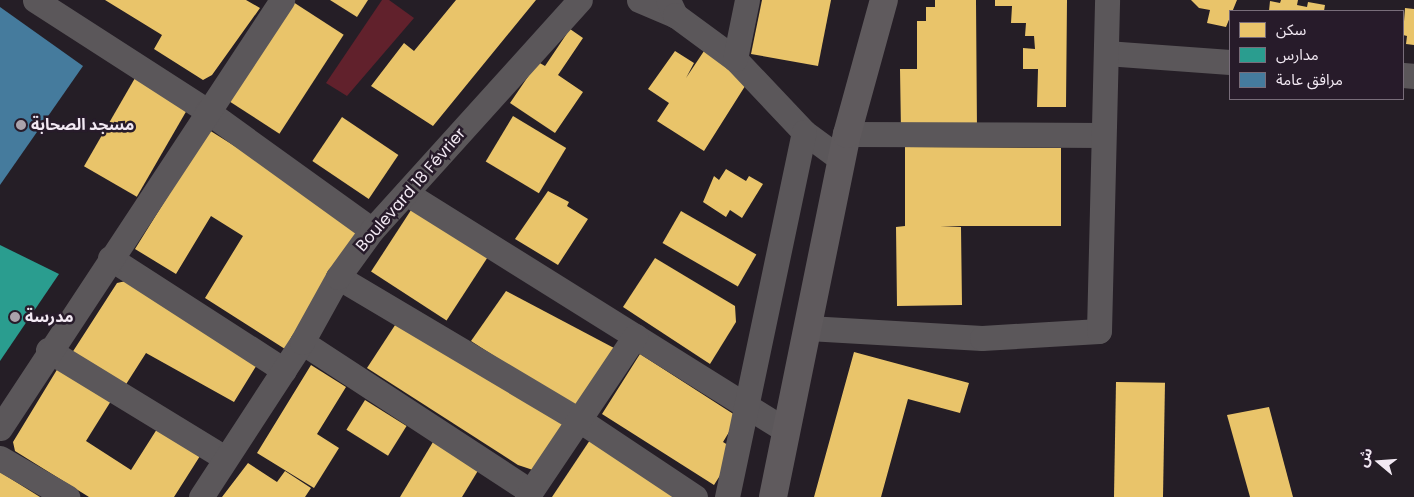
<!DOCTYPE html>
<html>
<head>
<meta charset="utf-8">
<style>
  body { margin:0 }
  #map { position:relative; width:1414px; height:497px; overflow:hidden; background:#251e26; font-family:Poppins,"Noto Sans Arabic",sans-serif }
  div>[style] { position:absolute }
  .green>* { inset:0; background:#61212c }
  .homes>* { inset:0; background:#e9c46a; transform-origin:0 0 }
  .schools>* { inset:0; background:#2a9d8f }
  .public>* { inset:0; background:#457b9d }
  .minor>* { height:25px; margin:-12.5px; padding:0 12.5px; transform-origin:12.5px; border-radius:12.5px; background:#5b575a }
  .secondary>* { height:28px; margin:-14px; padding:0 14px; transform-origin:14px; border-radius:14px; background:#5f5a5d }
  .dots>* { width:14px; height:14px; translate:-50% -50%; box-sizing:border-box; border:2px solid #271b2a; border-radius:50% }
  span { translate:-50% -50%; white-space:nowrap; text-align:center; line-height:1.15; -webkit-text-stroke:5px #271b2a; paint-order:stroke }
  .poi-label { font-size:16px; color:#f2e9f3; font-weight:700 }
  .left { translate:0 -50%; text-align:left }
  .street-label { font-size:16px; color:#f2e9f3 }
  .legend { position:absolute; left:1229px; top:10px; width:175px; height:90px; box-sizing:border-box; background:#271b2a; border:1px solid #786d7a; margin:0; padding:6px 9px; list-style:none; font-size:15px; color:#f2e9f3 }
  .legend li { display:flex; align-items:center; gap:10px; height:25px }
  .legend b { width:25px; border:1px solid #786d7a }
  .north { position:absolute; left:1354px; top:437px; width:50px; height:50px; -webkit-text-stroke:4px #271b2a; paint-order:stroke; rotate:288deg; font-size:14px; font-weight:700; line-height:20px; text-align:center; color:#f2e9f3 }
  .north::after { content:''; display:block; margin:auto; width:18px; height:22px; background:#f2e9f3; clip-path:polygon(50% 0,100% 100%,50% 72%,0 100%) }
</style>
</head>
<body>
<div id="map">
  <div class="green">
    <div style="clip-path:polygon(382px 0,389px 0,414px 18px,347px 96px,326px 83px)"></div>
  </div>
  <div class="homes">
    <div style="clip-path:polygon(105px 0,246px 0,260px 8px,212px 75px,203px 80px,154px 49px,162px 35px)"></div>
    <div style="left:290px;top:0;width:64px;height:118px;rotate:33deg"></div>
    <div style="clip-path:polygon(330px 0,368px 0,357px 17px)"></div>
    <div style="clip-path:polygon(456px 0,536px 0,433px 126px,371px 86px,404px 43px,414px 51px)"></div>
    <div style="clip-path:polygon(762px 0,831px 0,818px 66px,751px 54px)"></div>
    <div style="clip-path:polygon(935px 0,976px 0,977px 131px,901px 132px,900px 69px,917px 69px,917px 21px,926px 21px,926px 7px,935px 7px)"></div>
    <div style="clip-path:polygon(995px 0,1067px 0,1066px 107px,1037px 107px,1038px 69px,1023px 69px,1023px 48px,1035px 49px,1034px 36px,1025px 36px,1026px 23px,1011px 23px,1012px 6px,995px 6px)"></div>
    <div style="clip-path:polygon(1191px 0,1237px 0,1226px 27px,1207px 23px,1210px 10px,1199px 8px)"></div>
    <div style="clip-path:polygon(1281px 0,1298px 0,1297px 5px,1307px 7px,1308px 2px,1325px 5px,1324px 11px,1269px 11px,1270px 1px,1280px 3px)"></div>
    <div style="clip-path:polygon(1405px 8px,1414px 9px,1414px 45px,1406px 44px,1407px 36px,1403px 35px)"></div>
    <div style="clip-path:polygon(570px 29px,583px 38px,558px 75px,583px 92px,555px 133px,510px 103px,538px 62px,545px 66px)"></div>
    <div style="clip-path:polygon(708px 45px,747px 83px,704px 151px,657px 121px,669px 103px,648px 89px,675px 51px,694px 63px,686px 78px)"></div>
    <div style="left:135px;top:78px;width:61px;height:102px;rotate:30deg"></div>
    <div style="left:513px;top:116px;width:62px;height:53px;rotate:31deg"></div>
    <div style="left:342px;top:117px;width:68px;height:53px;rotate:34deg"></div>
    <div style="clip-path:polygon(209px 130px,362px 226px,285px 349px,205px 298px,243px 236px,211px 216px,176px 274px,135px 249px)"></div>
    <div style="clip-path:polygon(905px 147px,1061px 148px,1061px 226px,940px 226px,961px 227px,962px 305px,897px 306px,896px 227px,905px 226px)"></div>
    <div style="clip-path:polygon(726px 169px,746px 181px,749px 176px,763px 184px,742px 218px,730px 210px,726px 217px,703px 202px,714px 176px,719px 180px)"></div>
    <div style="clip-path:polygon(548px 191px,569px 202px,567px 206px,588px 219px,558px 265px,515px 239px)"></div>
    <div style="left:413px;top:207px;width:90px;height:77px;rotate:33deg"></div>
    <div style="left:681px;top:211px;width:87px;height:37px;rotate:30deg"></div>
    <div style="clip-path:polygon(655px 258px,735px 306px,736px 322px,710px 364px,623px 307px)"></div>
    <div style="clip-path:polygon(126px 281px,258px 363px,234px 402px,146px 353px,123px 389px,70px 356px,117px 283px)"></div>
    <div style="clip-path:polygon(506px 291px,614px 348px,578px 410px,471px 341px)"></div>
    <div style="clip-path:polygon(401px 316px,570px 425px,542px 473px,518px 465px,367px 368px)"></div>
    <div style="clip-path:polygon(854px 352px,969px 383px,960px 413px,908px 399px,881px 497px,814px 497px)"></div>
    <div style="clip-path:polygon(640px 354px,738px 417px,723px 442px,736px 450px,714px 485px,602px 414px)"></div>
    <div style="clip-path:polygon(311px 365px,346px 387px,317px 434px,339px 448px,314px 488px,257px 453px)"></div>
    <div style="clip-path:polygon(58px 368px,111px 401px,86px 441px,131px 470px,157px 429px,200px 456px,174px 497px,89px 497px,15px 451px,13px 442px)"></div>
    <div style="left:1116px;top:382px;width:49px;height:116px;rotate:1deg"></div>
    <div style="left:365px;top:400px;width:49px;height:35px;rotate:32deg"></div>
    <div style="clip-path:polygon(1269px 407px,1293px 497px,1250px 497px,1227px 415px)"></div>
    <div style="clip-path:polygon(592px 437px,679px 497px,552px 497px)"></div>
    <div style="clip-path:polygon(433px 442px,479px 469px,462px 497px,400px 497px)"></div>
    <div style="clip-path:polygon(248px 463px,277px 482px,285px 471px,311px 488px,305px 497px,222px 497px)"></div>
    <div style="clip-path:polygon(0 472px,40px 497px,0 497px)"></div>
  </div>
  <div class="schools">
    <div style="clip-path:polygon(0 245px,59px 274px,0 361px)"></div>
  </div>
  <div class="public">
    <div style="clip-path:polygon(0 7px,83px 66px,0 185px)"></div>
  </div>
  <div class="minor">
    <div style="left:35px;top:0;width:205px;rotate:32.8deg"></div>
    <div style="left:207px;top:111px;width:203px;rotate:35.8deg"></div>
    <div style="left:639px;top:0;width:39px;rotate:23deg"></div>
    <div style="left:668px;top:0;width:17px;rotate:65deg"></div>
    <div style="left:675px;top:15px;width:74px;rotate:36.3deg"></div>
    <div style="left:735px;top:59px;width:100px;rotate:46.6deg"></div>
    <div style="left:804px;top:132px;width:47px;rotate:36.4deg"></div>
    <div style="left:1106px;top:53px;width:124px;rotate:4.2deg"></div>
    <div style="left:735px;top:59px;width:60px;rotate:-78.5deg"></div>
    <div style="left:1403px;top:75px;width:11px;rotate:5deg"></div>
    <div style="left:847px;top:134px;width:255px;rotate:0.2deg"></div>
    <div style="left:406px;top:193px;width:448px;rotate:32deg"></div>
    <div style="left:110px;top:258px;width:207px;rotate:32.8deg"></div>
    <div style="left:338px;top:277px;width:282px;rotate:30.7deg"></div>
    <div style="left:581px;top:421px;width:137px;rotate:33.7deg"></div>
    <div style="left:808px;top:328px;width:174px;rotate:3.3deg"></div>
    <div style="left:982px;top:338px;width:117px;rotate:-3.4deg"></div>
    <div style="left:1099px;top:331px;width:331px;rotate:-88.6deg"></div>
    <div style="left:302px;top:342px;width:272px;rotate:33.2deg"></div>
    <div style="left:48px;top:350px;width:207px;rotate:31.4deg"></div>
    <div style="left:0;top:428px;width:513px;rotate:-56.62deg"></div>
    <div style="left:0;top:458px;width:78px;rotate:30.2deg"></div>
    <div style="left:201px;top:497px;width:185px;rotate:-56.9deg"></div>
    <div style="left:302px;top:342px;width:74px;rotate:-61deg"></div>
    <div style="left:338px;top:277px;width:58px;rotate:-54.1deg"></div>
    <div style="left:372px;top:230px;width:310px;rotate:-47.9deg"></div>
    <div style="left:527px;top:497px;width:194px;rotate:-56.1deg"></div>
    <div style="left:727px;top:497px;width:373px;rotate:-78.1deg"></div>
  </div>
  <div class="secondary">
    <div style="left:773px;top:497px;width:370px;rotate:-78.5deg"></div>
    <div style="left:847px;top:134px;width:139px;rotate:-74.6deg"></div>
  </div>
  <div class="dots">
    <div style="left:21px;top:125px;background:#aaa2ab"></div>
    <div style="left:15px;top:317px;background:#aaa2ab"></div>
  </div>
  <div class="poi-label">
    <span class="left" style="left:31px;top:125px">مسجد الصحابة</span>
    <span class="left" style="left:25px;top:317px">مدرسة</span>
  </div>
  <div class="street-label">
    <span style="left:411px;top:190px;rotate:-49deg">Boulevard 18 Février</span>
  </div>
  <ul class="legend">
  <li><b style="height:14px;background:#e9c46a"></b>سكن</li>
  <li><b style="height:14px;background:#2a9d8f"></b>مدارس</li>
  <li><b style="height:14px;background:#457b9d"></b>مرافق عامة</li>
  </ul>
  <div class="north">ش</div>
</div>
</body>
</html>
